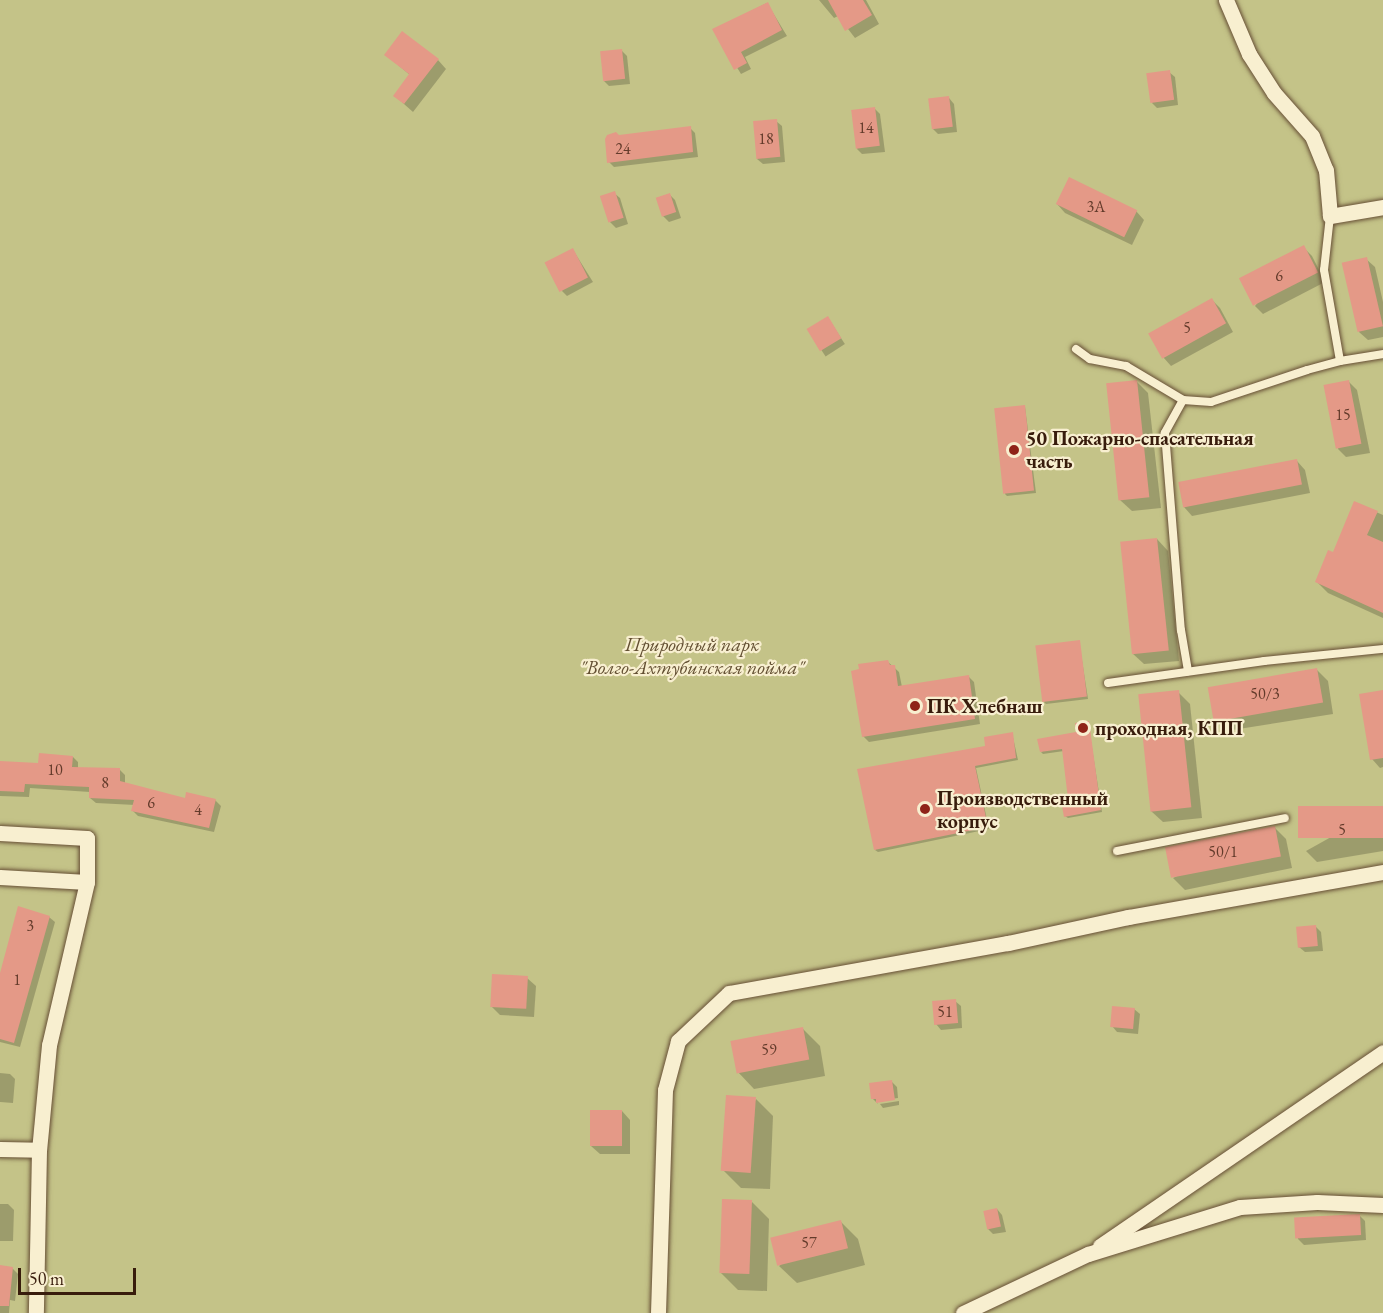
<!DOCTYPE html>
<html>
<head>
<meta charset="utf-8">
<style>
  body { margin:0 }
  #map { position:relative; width:1383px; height:1313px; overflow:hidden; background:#f4e7b6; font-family:"EB Garamond",serif }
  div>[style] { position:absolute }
  .green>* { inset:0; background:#c4c388; transform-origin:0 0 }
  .shadow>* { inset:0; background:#0003; transform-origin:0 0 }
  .building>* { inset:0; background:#e49987; transform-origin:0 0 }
  .roads { filter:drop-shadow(0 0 2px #674f36) drop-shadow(0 0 2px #674f36) }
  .service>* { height:8px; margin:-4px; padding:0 4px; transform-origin:4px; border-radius:4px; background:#f8efd0 }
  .minor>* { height:15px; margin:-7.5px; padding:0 7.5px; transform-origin:7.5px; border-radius:7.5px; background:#f8efd0 }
  .dots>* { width:16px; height:16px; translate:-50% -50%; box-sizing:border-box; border:3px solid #f8efd0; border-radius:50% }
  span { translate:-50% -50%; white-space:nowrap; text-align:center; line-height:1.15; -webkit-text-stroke:4.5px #f8efd0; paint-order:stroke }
  .number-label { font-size:16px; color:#633b2b }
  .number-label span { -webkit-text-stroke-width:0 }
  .poi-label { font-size:20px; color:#381c0c; font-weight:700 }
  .left { translate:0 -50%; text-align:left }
  .park-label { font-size:20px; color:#624e31; font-style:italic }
  .scale { position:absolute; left:18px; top:1268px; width:118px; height:27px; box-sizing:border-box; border:3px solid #381c0c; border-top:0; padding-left:8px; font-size:18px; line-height:21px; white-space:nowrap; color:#381c0c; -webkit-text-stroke:4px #f8efd0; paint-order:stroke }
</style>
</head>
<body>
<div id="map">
  <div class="green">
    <div style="left:0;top:0;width:1383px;height:1313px"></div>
  </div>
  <div class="shadow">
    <div style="clip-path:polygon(819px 0,866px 0,879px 24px,855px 38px,838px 16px,834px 18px)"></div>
    <div style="clip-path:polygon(767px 3px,787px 36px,745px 57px,751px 69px,741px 74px,714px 30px)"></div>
    <div style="clip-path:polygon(622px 51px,627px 56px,630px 84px,609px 86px,604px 81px)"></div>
    <div style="clip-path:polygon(386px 55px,438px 60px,446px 69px,413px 112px,395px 96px,410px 75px)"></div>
    <div style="clip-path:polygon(1169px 72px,1175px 77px,1178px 105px,1157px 108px,1152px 103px)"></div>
    <div style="clip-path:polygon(949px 98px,954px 104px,957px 132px,938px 134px,933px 129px)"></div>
    <div style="clip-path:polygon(875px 109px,880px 114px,885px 152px,862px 154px,857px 149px)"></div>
    <div style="clip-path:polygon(776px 121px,782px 126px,785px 162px,763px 164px,757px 159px)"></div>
    <div style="clip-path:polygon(690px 128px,695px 133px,698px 157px,614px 167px,609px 162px,619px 137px)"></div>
    <div style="clip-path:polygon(614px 193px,620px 198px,628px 224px,616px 228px,610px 222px)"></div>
    <div style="clip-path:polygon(670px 195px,675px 200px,681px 218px,669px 222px,663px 216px)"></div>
    <div style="clip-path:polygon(1057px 204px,1136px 211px,1144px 220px,1132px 245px,1065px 213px)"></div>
    <div style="clip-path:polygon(1303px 247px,1312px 256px,1325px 282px,1263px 314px,1255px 306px)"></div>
    <div style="clip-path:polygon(573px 250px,593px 282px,567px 296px,562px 291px)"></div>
    <div style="clip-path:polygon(1366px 259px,1375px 267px,1383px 302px,1383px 337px,1368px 340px,1359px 332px)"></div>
    <div style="clip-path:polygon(1211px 299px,1220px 308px,1233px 332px,1171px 366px,1163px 357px)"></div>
    <div style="left:828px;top:318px;width:31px;height:23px;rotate:57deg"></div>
    <div style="clip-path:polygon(1348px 381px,1357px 390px,1370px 453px,1346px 457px,1338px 449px)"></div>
    <div style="clip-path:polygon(1137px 382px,1148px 393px,1161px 508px,1132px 511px,1120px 500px)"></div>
    <div style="clip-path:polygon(1025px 407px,1036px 493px,1007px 496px,1005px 494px)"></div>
    <div style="clip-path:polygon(1297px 461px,1305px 470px,1310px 493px,1192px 516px,1184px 507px)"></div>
    <div style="clip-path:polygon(1355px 503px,1383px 515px,1383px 552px,1356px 541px)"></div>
    <div style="clip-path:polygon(1157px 539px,1168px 551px,1179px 661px,1144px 664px,1132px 653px)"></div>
    <div style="clip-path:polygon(1383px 574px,1383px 618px,1328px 593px,1316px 581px)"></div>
    <div style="clip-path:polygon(1079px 641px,1088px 699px,1046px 704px,1044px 702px)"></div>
    <div style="clip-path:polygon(887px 661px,899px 672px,902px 687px,968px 676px,974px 682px,980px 724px,869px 742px,863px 736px)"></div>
    <div style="clip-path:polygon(1317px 670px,1328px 681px,1333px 714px,1226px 731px,1214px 720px)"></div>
    <div style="clip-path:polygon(1383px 691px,1383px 767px,1380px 768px,1372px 759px)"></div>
    <div style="clip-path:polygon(1178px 692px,1190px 704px,1202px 818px,1163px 822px,1151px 811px)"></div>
    <div style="clip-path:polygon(1088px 722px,1102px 812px,1068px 818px,1065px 816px,1070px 800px,1064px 751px,1043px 754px,1041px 752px,1078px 733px)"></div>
    <div style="clip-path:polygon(1012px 733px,1018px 760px,976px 768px,989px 829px,878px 852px,875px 850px,986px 747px)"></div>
    <div style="clip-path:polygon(73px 757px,78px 762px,78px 768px,120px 770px,125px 775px,125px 784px,186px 799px,215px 800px,221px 806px,214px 832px,138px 816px,133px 811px,135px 805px,96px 803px,90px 798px,90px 792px,30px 788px,29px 797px,0 796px,0 762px,40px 765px)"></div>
    <div style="clip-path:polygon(1383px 808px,1383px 851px,1317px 862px,1306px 851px)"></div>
    <div style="clip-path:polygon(1275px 828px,1286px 839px,1292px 868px,1185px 890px,1173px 878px)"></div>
    <div style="clip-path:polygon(49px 917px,55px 922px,20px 1047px,0 1042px,0 978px)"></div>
    <div style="clip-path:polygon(1316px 927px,1321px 932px,1323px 951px,1305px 952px,1299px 947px)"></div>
    <div style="clip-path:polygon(527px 978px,536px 986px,534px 1017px,500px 1015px,491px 1006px)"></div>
    <div style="clip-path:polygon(955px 1001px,961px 1006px,962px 1028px,941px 1030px,936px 1024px)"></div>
    <div style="clip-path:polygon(1134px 1009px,1140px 1014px,1138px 1034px,1117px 1032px,1112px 1026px)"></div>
    <div style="clip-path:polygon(803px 1029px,820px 1046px,825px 1076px,754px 1089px,737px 1071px)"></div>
    <div style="clip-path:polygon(0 1073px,10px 1074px,15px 1079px,13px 1103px,0 1102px)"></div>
    <div style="clip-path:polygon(891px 1081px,897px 1087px,898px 1098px,876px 1101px,878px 1104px,873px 1099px)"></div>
    <div style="clip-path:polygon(756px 1099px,773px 1116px,770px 1189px,741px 1188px,723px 1170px)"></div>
    <div style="clip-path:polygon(899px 1101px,899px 1105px,883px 1108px,880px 1104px)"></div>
    <div style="clip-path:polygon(622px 1111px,630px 1120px,630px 1154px,600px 1154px,591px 1146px)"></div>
    <div style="clip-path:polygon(752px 1202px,769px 1219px,767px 1291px,738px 1290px,721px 1273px)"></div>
    <div style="clip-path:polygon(0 1204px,8px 1204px,14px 1210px,13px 1241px,0 1241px)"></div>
    <div style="clip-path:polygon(997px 1209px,1002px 1215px,1006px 1232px,993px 1234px,988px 1229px)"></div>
    <div style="clip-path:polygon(1359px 1215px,1365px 1221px,1366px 1240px,1304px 1245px,1298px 1239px,1296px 1219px)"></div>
    <div style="clip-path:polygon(840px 1221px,858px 1239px,865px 1265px,797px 1283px,779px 1266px)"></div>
    <div style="clip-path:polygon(0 1267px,12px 1268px,18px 1274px,15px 1301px,10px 1300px,9px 1313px,0 1313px)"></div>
  </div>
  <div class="building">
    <div style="clip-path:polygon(828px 0,863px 0,872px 15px,845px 31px)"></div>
    <div style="clip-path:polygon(768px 2px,782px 30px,741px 52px,747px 63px,734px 70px,712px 29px)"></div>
    <div style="clip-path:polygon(402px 31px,439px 59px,404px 104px,393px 96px,409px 74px,384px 55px)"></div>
    <div style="left:622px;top:49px;width:30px;height:22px;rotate:84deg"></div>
    <div style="left:1170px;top:70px;width:30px;height:24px;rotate:82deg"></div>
    <div style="left:949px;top:96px;width:31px;height:21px;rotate:83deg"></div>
    <div style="left:875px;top:107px;width:39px;height:24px;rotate:83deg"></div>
    <div style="left:777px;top:119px;width:38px;height:24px;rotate:85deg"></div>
    <div style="clip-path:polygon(691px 126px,693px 152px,607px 163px,605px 139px,607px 135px,616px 132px,619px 135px)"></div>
    <div style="left:1069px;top:177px;width:76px;height:30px;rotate:26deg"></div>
    <div style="left:615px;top:191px;width:28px;height:16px;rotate:72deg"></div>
    <div style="left:670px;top:193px;width:20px;height:15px;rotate:72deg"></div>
    <div style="left:1304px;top:245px;width:31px;height:73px;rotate:63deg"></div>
    <div style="left:573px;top:248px;width:33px;height:32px;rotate:63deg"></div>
    <div style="left:1367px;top:257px;width:71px;height:26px;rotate:77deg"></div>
    <div style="left:1212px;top:298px;width:29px;height:73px;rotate:61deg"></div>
    <div style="left:828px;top:316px;width:26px;height:25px;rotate:59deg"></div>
    <div style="left:1137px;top:380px;width:118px;height:31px;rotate:84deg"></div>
    <div style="left:1349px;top:380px;width:65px;height:26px;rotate:79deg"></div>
    <div style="left:1025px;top:405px;width:86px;height:31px;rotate:84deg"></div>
    <div style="left:1297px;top:459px;width:26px;height:121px;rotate:79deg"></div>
    <div style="clip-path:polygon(1354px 501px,1378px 511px,1367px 535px,1383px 542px,1383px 613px,1315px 582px,1328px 550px,1333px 552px)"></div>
    <div style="left:1157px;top:538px;width:113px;height:37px;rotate:84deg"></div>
    <div style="left:1080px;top:640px;width:57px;height:45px;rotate:83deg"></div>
    <div style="clip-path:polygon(888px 660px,890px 665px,895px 665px,898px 686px,969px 675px,975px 719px,862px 737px,851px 671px,859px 669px,858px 664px)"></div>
    <div style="left:1317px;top:668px;width:35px;height:111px;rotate:80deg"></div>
    <div style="left:1179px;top:690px;width:118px;height:41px;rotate:84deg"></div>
    <div style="clip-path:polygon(1383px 690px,1383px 758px,1370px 760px,1359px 694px)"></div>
    <div style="clip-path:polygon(1089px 721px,1101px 810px,1064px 817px,1061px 801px,1068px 799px,1062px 749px,1040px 752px,1037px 739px,1076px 732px,1075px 723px)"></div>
    <div style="clip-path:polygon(1013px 732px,1016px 758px,975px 766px,988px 827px,874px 850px,857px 769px,985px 746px,984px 737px)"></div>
    <div style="clip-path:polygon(39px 753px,73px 756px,72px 767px,120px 768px,120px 781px,185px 798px,186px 792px,216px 799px,209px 828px,131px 811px,134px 800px,89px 798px,89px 787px,25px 784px,24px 792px,0 791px,0 761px,38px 763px)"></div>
    <div style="left:1383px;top:806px;width:32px;height:85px;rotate:90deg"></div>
    <div style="left:1275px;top:826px;width:31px;height:112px;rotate:79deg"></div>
    <div style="clip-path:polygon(18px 906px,50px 916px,14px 1043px,0 1039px,0 973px)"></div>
    <div style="left:1316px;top:925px;width:21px;height:20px;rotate:85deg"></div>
    <div style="left:492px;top:974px;width:36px;height:33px;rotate:3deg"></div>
    <div style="left:956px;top:999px;width:24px;height:24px;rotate:85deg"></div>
    <div style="left:1112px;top:1006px;width:23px;height:21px;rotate:5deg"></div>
    <div style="left:803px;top:1027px;width:33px;height:74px;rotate:79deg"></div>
    <div style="clip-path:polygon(892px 1080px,895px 1100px,876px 1103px,876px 1099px,871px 1099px,869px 1083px)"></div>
    <div style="left:726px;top:1095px;width:30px;height:76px;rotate:4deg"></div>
    <div style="left:590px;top:1110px;width:32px;height:36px"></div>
    <div style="left:722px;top:1199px;width:30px;height:74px;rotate:2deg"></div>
    <div style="left:997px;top:1208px;width:19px;height:14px;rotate:78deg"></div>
    <div style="left:1360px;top:1214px;width:21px;height:66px;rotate:87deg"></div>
    <div style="left:841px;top:1220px;width:29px;height:73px;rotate:76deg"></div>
    <div style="clip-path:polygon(0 1265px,13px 1267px,9px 1306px,0 1306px)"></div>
  </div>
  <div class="roads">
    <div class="service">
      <div style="left:1330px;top:216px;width:54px;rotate:96.3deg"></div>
      <div style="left:1324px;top:270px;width:92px;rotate:80deg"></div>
      <div style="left:1076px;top:349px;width:17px;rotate:36deg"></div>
      <div style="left:1090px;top:359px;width:37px;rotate:11deg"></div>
      <div style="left:1126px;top:366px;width:66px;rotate:30.8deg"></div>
      <div style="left:1183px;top:400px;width:28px;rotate:4deg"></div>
      <div style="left:1211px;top:402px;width:101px;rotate:-18.4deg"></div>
      <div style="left:1307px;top:370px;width:34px;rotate:-15deg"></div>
      <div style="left:1340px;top:361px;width:44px;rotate:-9.2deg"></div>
      <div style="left:1183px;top:400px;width:38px;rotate:119deg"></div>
      <div style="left:1165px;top:433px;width:198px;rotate:85.4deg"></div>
      <div style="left:1181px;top:630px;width:42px;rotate:80.3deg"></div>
      <div style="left:1108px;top:683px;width:158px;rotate:-8deg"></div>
      <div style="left:1264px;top:661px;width:120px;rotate:-5.8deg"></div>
      <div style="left:1117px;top:851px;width:171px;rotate:-11.1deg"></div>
    </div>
    <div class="minor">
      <div style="left:1226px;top:0;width:59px;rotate:66.9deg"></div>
      <div style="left:1249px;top:54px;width:46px;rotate:57.3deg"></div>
      <div style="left:1274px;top:93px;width:57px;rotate:48.5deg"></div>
      <div style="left:1312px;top:136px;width:37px;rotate:68deg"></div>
      <div style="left:1326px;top:170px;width:46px;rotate:85deg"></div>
      <div style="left:1330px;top:216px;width:54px;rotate:-9.6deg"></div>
      <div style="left:0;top:833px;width:87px;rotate:3.3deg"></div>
      <div style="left:87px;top:838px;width:44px;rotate:90deg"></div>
      <div style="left:87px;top:882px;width:167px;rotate:103.1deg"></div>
      <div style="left:49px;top:1045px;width:105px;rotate:95.4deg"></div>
      <div style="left:39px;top:1150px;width:163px;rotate:91.1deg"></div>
      <div style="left:0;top:877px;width:87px;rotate:3.3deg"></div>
      <div style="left:0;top:1149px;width:39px;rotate:1deg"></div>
      <div style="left:1100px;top:1246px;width:343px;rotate:-34.4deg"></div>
      <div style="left:658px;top:1313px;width:223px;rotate:-88.2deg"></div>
      <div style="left:665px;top:1090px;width:51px;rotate:-75.1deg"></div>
      <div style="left:678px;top:1041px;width:70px;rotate:-43.3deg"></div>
      <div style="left:729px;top:993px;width:283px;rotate:-10.2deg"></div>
      <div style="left:1008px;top:943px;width:123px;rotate:-12.2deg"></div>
      <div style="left:1128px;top:917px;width:259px;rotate:-10deg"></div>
      <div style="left:963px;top:1313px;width:138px;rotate:-25.3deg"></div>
      <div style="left:1088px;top:1254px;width:159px;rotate:-17.2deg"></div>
      <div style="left:1240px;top:1207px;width:77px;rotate:-3.7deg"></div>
      <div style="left:1317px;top:1202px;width:66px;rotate:2.6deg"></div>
    </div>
  </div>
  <div class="dots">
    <div style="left:1014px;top:450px;background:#8f2418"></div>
    <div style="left:915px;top:706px;background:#8f2418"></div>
    <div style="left:1083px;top:728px;background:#8f2418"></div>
    <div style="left:925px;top:809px;background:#8f2418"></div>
  </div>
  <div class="number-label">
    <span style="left:866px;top:128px">14</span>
    <span style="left:766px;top:139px">18</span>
    <span style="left:623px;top:149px">24</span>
    <span style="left:1096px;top:207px">3А</span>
    <span style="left:1279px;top:276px">6</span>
    <span style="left:1187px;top:328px">5</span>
    <span style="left:1343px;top:415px">15</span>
    <span style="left:1265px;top:694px">50/3</span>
    <span style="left:55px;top:770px">10</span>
    <span style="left:105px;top:783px">8</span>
    <span style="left:151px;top:803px">6</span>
    <span style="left:198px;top:810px">4</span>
    <span style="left:1342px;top:830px">5</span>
    <span style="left:1223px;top:852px">50/1</span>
    <span style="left:30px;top:926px">3</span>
    <span style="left:17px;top:980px">1</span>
    <span style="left:945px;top:1012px">51</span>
    <span style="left:769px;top:1050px">59</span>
    <span style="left:809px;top:1243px">57</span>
  </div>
  <div class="poi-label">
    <span class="left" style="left:1026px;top:450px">50 Пожарно-спасательная<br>часть</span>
    <span class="left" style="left:927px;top:706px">ПК Хлебнаш</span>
    <span class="left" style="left:1095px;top:728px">проходная, КПП</span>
    <span class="left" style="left:937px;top:810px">Производственный<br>корпус</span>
  </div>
  <div class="park-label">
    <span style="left:692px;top:656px">Природный парк<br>"Волго-Ахтубинская пойма"</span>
  </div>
  <div class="scale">50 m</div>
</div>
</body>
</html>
